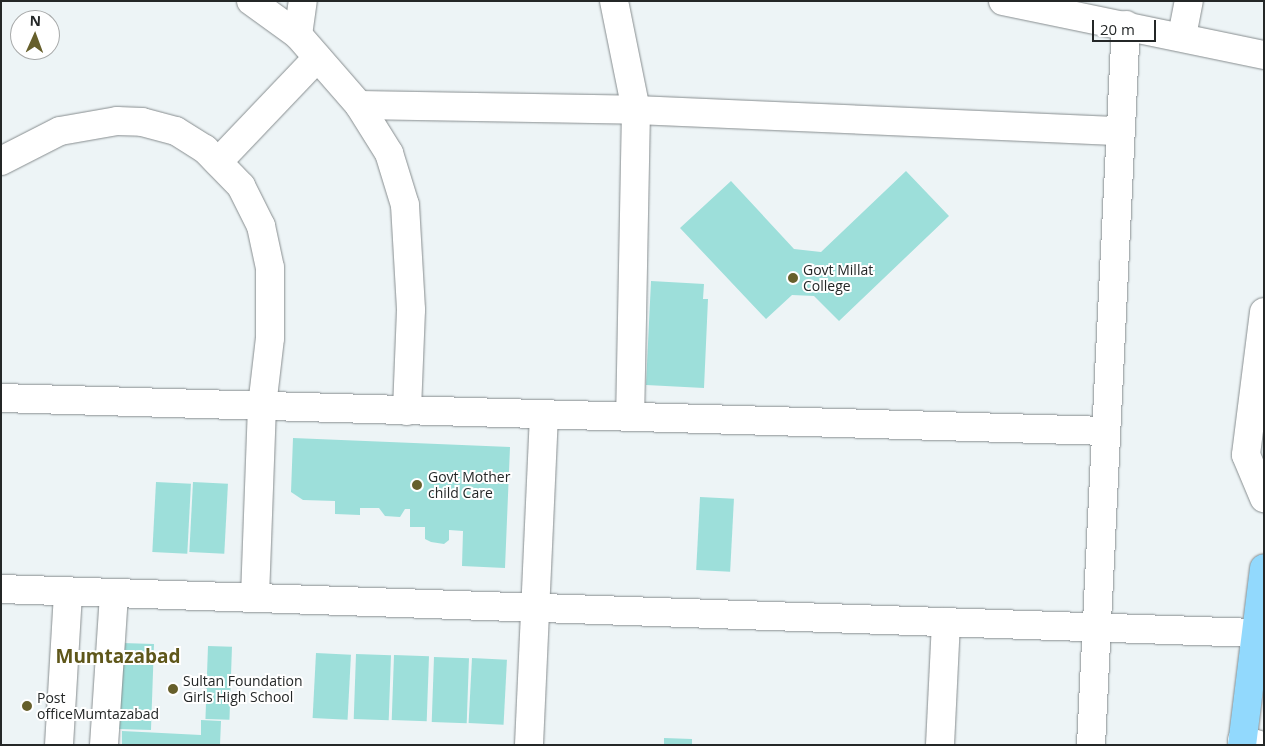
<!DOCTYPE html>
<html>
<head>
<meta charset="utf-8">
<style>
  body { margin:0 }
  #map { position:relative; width:1265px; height:746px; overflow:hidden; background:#edf4f6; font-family:"Open Sans",sans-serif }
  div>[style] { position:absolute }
  .building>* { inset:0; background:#9ddfda; transform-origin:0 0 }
  .roads { filter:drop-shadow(0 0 1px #878d8f) drop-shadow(0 0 1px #878d8f) }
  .minor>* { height:28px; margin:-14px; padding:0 14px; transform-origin:14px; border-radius:14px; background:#fff }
  .major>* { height:28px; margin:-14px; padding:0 14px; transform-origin:14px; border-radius:14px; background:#92d9fd }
  .dots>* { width:14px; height:14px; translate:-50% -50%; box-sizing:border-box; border:2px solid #fff; border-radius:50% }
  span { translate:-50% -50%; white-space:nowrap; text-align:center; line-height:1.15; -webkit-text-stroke:4px #fff; paint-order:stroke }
  .poi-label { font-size:14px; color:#242727 }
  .left { translate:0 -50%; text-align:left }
  .district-label { font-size:19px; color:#5f571a; font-weight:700 }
  .frame { position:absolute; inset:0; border:2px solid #242727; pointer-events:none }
  .north { position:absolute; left:10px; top:10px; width:50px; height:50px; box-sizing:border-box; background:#fff; border:1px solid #a7a9a9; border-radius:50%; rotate:2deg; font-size:14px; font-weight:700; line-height:20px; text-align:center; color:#242727 }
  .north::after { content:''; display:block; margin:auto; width:18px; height:22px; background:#665f2b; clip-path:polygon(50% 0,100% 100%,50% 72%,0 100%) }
  .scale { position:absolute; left:1092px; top:20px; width:64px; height:22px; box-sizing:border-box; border:2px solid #242727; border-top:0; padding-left:6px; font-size:15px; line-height:18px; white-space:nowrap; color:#242727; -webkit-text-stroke:4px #fff; paint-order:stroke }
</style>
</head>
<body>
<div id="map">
  <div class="building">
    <div style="clip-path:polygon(906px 171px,949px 216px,839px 321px,814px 296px,792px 295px,766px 319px,680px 228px,731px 181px,794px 249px,821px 252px)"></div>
    <div style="clip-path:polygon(651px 281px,704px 284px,703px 299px,708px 299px,704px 388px,646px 385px)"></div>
    <div style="clip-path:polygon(293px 438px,510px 447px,505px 568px,462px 566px,463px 531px,449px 530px,449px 540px,444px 544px,431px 542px,425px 539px,425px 527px,410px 527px,410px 509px,405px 509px,400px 517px,385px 516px,379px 508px,360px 508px,360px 515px,335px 514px,335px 501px,303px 500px,291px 492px)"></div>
    <div style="left:156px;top:482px;width:35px;height:70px;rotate:3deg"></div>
    <div style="left:193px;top:482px;width:35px;height:70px;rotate:3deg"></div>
    <div style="left:700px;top:497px;width:34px;height:73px;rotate:3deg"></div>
    <div style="left:122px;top:643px;width:32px;height:86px;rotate:2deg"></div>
    <div style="left:208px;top:646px;width:24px;height:73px;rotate:2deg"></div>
    <div style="left:316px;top:653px;width:35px;height:65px;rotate:3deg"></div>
    <div style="left:356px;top:654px;width:35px;height:65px;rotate:2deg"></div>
    <div style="left:394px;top:655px;width:35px;height:65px;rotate:2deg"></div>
    <div style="left:434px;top:657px;width:35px;height:65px;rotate:2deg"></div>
    <div style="left:472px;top:658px;width:35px;height:65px;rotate:3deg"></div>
    <div style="clip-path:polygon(201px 720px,221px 721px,220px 745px,122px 745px,122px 731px,201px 735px)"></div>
    <div style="clip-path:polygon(664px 738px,692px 739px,692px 745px,664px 745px)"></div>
  </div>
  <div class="roads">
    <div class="minor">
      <div style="left:251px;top:1px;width:58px;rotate:35.9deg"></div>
      <div style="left:298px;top:35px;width:93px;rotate:48.9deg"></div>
      <div style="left:359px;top:105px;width:57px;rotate:58deg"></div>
      <div style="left:389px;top:153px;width:54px;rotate:72.9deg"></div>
      <div style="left:405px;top:205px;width:105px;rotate:86.7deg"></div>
      <div style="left:411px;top:310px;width:101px;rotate:92.3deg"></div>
      <div style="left:614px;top:1px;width:111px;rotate:78.6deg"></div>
      <div style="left:636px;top:110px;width:307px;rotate:91.1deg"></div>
      <div style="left:1003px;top:1px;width:267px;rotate:11.7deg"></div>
      <div style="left:298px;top:35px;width:34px;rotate:-82deg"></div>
      <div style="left:1182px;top:36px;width:36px;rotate:-79deg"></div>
      <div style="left:359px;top:105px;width:277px;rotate:1deg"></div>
      <div style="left:636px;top:110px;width:485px;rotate:2.5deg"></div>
      <div style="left:1px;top:161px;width:66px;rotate:-27deg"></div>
      <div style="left:60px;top:131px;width:58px;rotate:-10deg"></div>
      <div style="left:117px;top:121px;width:25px;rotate:2deg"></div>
      <div style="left:142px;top:122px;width:35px;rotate:15deg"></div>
      <div style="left:176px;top:131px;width:34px;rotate:32deg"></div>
      <div style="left:205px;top:149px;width:52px;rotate:45.8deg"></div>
      <div style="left:241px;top:186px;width:45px;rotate:63.4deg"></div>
      <div style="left:261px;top:226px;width:43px;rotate:77.9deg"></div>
      <div style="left:270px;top:268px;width:70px;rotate:90deg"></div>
      <div style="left:270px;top:338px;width:68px;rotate:96.7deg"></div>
      <div style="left:262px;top:406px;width:192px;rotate:92.1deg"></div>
      <div style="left:218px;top:162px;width:144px;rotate:-46.4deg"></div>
      <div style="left:1264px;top:312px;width:144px;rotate:97.2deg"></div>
      <div style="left:1246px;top:455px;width:47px;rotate:67.3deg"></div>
      <div style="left:1px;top:398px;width:1104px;rotate:1.71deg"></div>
      <div style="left:1px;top:589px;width:1255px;rotate:2.01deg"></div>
      <div style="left:1242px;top:740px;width:19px;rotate:16deg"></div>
      <div style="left:59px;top:745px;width:153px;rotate:-86.6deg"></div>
      <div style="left:104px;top:745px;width:152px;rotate:-86.2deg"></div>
      <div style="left:529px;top:745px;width:331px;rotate:-87.4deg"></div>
      <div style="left:940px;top:745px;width:123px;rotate:-87.2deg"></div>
      <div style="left:1091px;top:745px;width:721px;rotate:-87.22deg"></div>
    </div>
    <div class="major">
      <div style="left:1242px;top:745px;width:178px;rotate:-82.9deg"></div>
    </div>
  </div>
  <div class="dots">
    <div style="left:793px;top:278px;background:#665f2b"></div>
    <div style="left:417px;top:485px;background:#665f2b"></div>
    <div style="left:173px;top:689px;background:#665f2b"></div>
    <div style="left:27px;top:706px;background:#665f2b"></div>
  </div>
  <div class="poi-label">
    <span class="left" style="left:803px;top:278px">Govt Millat<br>College</span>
    <span class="left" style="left:428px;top:485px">Govt Mother<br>child Care</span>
    <span class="left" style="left:183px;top:689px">Sultan Foundation<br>Girls High School</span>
    <span class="left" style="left:37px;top:706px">Post<br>officeMumtazabad</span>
  </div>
  <div class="district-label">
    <span style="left:118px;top:657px">Mumtazabad</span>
  </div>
  <div class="frame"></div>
  <div class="north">N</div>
  <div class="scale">20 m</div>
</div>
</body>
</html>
